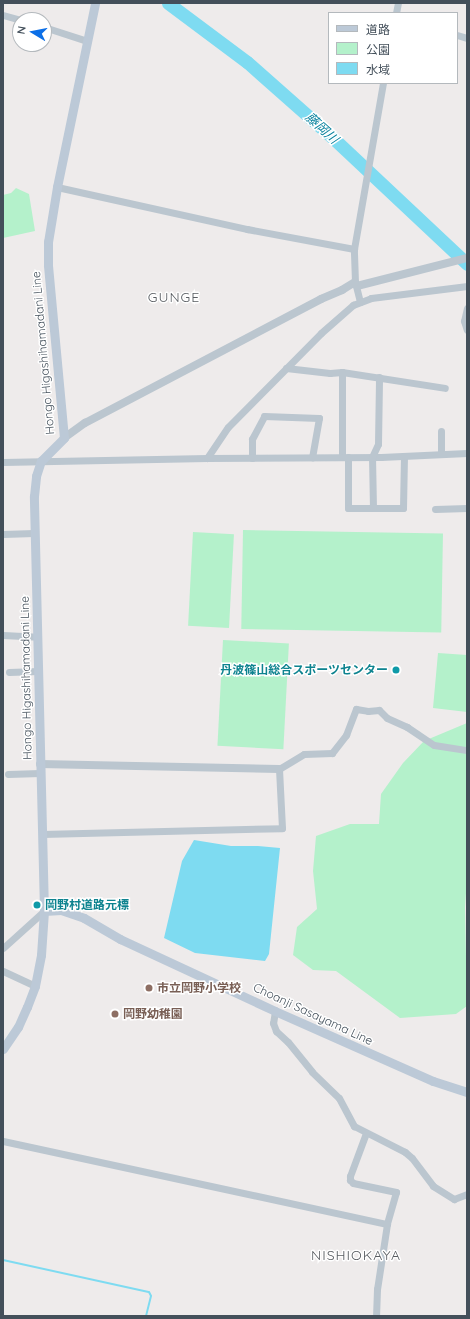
<!DOCTYPE html>
<html>
<head>
<meta charset="utf-8">
<style>
  body { margin:0 }
  #map { position:relative; width:470px; height:1319px; overflow:hidden; background:#eeebeb; font-family:Quicksand,"Noto Sans JP",sans-serif }
  div>[style] { position:absolute }
  .green>* { inset:0; background:#b4f1cb; transform-origin:0 0 }
  .water>* { inset:0; background:#7edbf1 }
  .stream>* { height:2px; margin:-1px; padding:0 1px; transform-origin:1px; border-radius:1px; background:#7edbf1 }
  .river>* { height:13px; margin:-6.5px; padding:0 6.5px; transform-origin:6.5px; border-radius:6.5px; background:#7edbf1 }
  .minor>* { height:7px; margin:-3.5px; padding:0 3.5px; transform-origin:3.5px; border-radius:3.5px; background:#bbc6cf }
  .tertiary>* { height:8px; margin:-4px; padding:0 4px; transform-origin:4px; border-radius:4px; background:#bbc6cf }
  .secondary>* { height:9px; margin:-4.5px; padding:0 4.5px; transform-origin:4.5px; border-radius:4.5px; background:#bcc9d7 }
  .dots>* { width:11px; height:11px; translate:-50% -50%; box-sizing:border-box; border:2px solid #fff; border-radius:50% }
  span { translate:-50% -50%; white-space:nowrap; text-align:center; line-height:1.15; -webkit-text-stroke:3px #fff; paint-order:stroke }
  .street-label { font-size:12px; color:#434f5a }
  .culture-label { font-size:12px; color:#0d838f; font-weight:700 }
  .right { translate:-100% -50%; text-align:right }
  .left { translate:0 -50%; text-align:left }
  .education-label { font-size:12px; color:#785e54; font-weight:700 }
  .water-label { font-size:13px; color:#04809d; font-style:italic }
  .quarter-label { font-size:14px; color:#585c61; letter-spacing:1px }
  .frame { position:absolute; inset:0; border:4px solid #434f5a; pointer-events:none }
  .legend { position:absolute; left:328px; top:12px; width:130px; height:72px; box-sizing:border-box; background:#fff; border:1px solid #b4b9bd; margin:0; padding:5px 7px; list-style:none; font-size:12px; color:#434f5a }
  .legend li { display:flex; align-items:center; gap:8px; height:20px }
  .legend b { width:20px; border:1px solid #b4b9bd }
  .north { position:absolute; left:12px; top:12px; width:40px; height:40px; box-sizing:border-box; background:#fff; border:1px solid #b4b9bd; border-radius:50%; rotate:280deg; font-size:11px; font-weight:700; line-height:16px; text-align:center; color:#434f5a }
  .north::after { content:''; display:block; margin:auto; width:14px; height:18px; background:#0c6fe7; clip-path:polygon(50% 0,100% 100%,50% 72%,0 100%) }
</style>
</head>
<body>
<div id="map">
  <div class="green">
    <div style="clip-path:polygon(16px 188px,29px 194px,35px 231px,3px 238px,3px 195px,11px 193px)"></div>
    <div style="left:243px;top:530px;width:200px;height:99px;rotate:1deg"></div>
    <div style="left:193px;top:532px;width:41px;height:94px;rotate:3deg"></div>
    <div style="left:223px;top:640px;width:66px;height:106px;rotate:3deg"></div>
    <div style="clip-path:polygon(438px 653px,467px 655px,467px 712px,433px 708px)"></div>
    <div style="clip-path:polygon(467px 723px,467px 879px,465px 907px,467px 1006px,456px 1014px,400px 1018px,336px 971px,313px 970px,293px 955px,297px 927px,317px 909px,313px 871px,316px 836px,350px 824px,379px 824px,381px 794px,403px 763px,424px 741px)"></div>
  </div>
  <div class="water">
    <div style="clip-path:polygon(194px 840px,231px 846px,258px 846px,280px 848px,269px 954px,265px 961px,195px 953px,164px 938px,182px 861px)"></div>
  </div>
  <div class="stream">
    <div style="left:3px;top:1260px;width:149px;rotate:12.4deg"></div>
    <div style="left:149px;top:1292px;width:4px;rotate:63deg"></div>
    <div style="left:151px;top:1296px;width:21px;rotate:104deg"></div>
  </div>
  <div class="river">
    <div style="left:168px;top:3px;width:99px;rotate:36.8deg"></div>
    <div style="left:247px;top:62px;width:115px;rotate:41.5deg"></div>
    <div style="left:333px;top:138px;width:184px;rotate:43.2deg"></div>
  </div>
  <div class="minor">
    <div style="left:396px;top:13px;width:10px;rotate:-79deg"></div>
    <div style="left:3px;top:15px;width:18px;rotate:16deg"></div>
    <div style="left:44px;top:27px;width:45px;rotate:18deg"></div>
    <div style="left:457px;top:35px;width:10px;rotate:17deg"></div>
    <div style="left:57px;top:187px;width:195px;rotate:12.5deg"></div>
    <div style="left:247px;top:229px;width:109px;rotate:10.6deg"></div>
    <div style="left:360px;top:302px;width:21px;rotate:-104deg"></div>
    <div style="left:355px;top:282px;width:33px;rotate:-92deg"></div>
    <div style="left:354px;top:249px;width:169px;rotate:-80.1deg"></div>
    <div style="left:467px;top:308px;width:13px;rotate:103deg"></div>
    <div style="left:464px;top:321px;width:9px;rotate:72deg"></div>
    <div style="left:286px;top:368px;width:44px;rotate:6.5deg"></div>
    <div style="left:330px;top:373px;width:12px;rotate:-5deg"></div>
    <div style="left:342px;top:372px;width:104px;rotate:8.8deg"></div>
    <div style="left:441px;top:454px;width:23px;rotate:-90deg"></div>
    <div style="left:342px;top:457px;width:85px;rotate:-90deg"></div>
    <div style="left:348px;top:457px;width:51px;rotate:90deg"></div>
    <div style="left:348px;top:508px;width:55px"></div>
    <div style="left:403px;top:508px;width:52px;rotate:-88.9deg"></div>
    <div style="left:207px;top:458px;width:37px;rotate:-56deg"></div>
    <div style="left:228px;top:427px;width:132px;rotate:-45.3deg"></div>
    <div style="left:321px;top:333px;width:43px;rotate:-41.2deg"></div>
    <div style="left:353px;top:305px;width:19px;rotate:-21deg"></div>
    <div style="left:371px;top:298px;width:97px;rotate:-7.1deg"></div>
    <div style="left:252px;top:458px;width:19px;rotate:-90deg"></div>
    <div style="left:252px;top:439px;width:26px;rotate:-62deg"></div>
    <div style="left:264px;top:416px;width:55px;rotate:2.1deg"></div>
    <div style="left:319px;top:418px;width:40px;rotate:100deg"></div>
    <div style="left:3px;top:462px;width:204px;rotate:-1.1deg"></div>
    <div style="left:207px;top:458px;width:174px;rotate:-0.3deg"></div>
    <div style="left:381px;top:457px;width:86px;rotate:-2.7deg"></div>
    <div style="left:373px;top:508px;width:51px;rotate:-91.1deg"></div>
    <div style="left:372px;top:457px;width:14px;rotate:-65deg"></div>
    <div style="left:378px;top:444px;width:67px;rotate:-89.1deg"></div>
    <div style="left:435px;top:509px;width:32px;rotate:-2deg"></div>
    <div style="left:3px;top:534px;width:31px;rotate:-2deg"></div>
    <div style="left:3px;top:635px;width:34px;rotate:3deg"></div>
    <div style="left:9px;top:672px;width:29px;rotate:-2deg"></div>
    <div style="left:8px;top:774px;width:32px;rotate:-2deg"></div>
    <div style="left:42px;top:834px;width:240px;rotate:-1.4deg"></div>
    <div style="left:282px;top:828px;width:59px;rotate:-92.9deg"></div>
    <div style="left:279px;top:769px;width:29px;rotate:-31deg"></div>
    <div style="left:304px;top:754px;width:28px;rotate:-2deg"></div>
    <div style="left:332px;top:753px;width:23px;rotate:-52deg"></div>
    <div style="left:346px;top:735px;width:28px;rotate:-69deg"></div>
    <div style="left:356px;top:709px;width:12px;rotate:9deg"></div>
    <div style="left:368px;top:711px;width:11px;rotate:-5deg"></div>
    <div style="left:379px;top:710px;width:11px;rotate:45deg"></div>
    <div style="left:387px;top:718px;width:22px;rotate:24deg"></div>
    <div style="left:407px;top:727px;width:32px;rotate:34deg"></div>
    <div style="left:434px;top:745px;width:33px;rotate:9deg"></div>
    <div style="left:3px;top:948px;width:55px;rotate:-42.1deg"></div>
    <div style="left:3px;top:971px;width:35px;rotate:25deg"></div>
    <div style="left:275px;top:1011px;width:12px;rotate:99deg"></div>
    <div style="left:273px;top:1023px;width:9px;rotate:69deg"></div>
    <div style="left:276px;top:1031px;width:16px;rotate:43deg"></div>
    <div style="left:288px;top:1042px;width:38px;rotate:51deg"></div>
    <div style="left:312px;top:1072px;width:37px;rotate:44deg"></div>
    <div style="left:339px;top:1098px;width:32px;rotate:62deg"></div>
    <div style="left:354px;top:1126px;width:57px;rotate:27deg"></div>
    <div style="left:405px;top:1152px;width:9px;rotate:41deg"></div>
    <div style="left:412px;top:1158px;width:35px;rotate:53deg"></div>
    <div style="left:433px;top:1186px;width:25px;rotate:32deg"></div>
    <div style="left:454px;top:1199px;width:14px;rotate:-21deg"></div>
    <div style="left:366px;top:1133px;width:46px;rotate:110.4deg"></div>
    <div style="left:350px;top:1176px;width:4px;rotate:90deg"></div>
    <div style="left:350px;top:1180px;width:4px;rotate:45deg"></div>
    <div style="left:353px;top:1183px;width:44px;rotate:11.8deg"></div>
    <div style="left:396px;top:1192px;width:33px;rotate:106deg"></div>
    <div style="left:387px;top:1224px;width:66px;rotate:98.7deg"></div>
    <div style="left:377px;top:1289px;width:27px;rotate:92deg"></div>
    <div style="left:3px;top:1141px;width:393px;rotate:12.2deg"></div>
  </div>
  <div class="tertiary">
    <div style="left:357px;top:286px;width:114px;rotate:-14.3deg"></div>
    <div style="left:64px;top:438px;width:26px;rotate:-36deg"></div>
    <div style="left:85px;top:423px;width:267px;rotate:-27.7deg"></div>
    <div style="left:321px;top:299px;width:23px;rotate:-23deg"></div>
    <div style="left:342px;top:290px;width:15px;rotate:-32deg"></div>
    <div style="left:40px;top:764px;width:239px;rotate:1.2deg"></div>
  </div>
  <div class="secondary">
    <div style="left:44px;top:911px;width:17px;rotate:-3deg"></div>
    <div style="left:61px;top:910px;width:24px;rotate:19deg"></div>
    <div style="left:84px;top:918px;width:42px;rotate:30.3deg"></div>
    <div style="left:120px;top:939px;width:171px;rotate:24.9deg"></div>
    <div style="left:275px;top:1011px;width:173px;rotate:23.9deg"></div>
    <div style="left:433px;top:1081px;width:36px;rotate:18deg"></div>
    <div style="left:3px;top:1049px;width:27px;rotate:-56deg"></div>
    <div style="left:18px;top:1027px;width:22px;rotate:-66deg"></div>
    <div style="left:27px;top:1007px;width:22px;rotate:-69deg"></div>
    <div style="left:35px;top:986px;width:32px;rotate:-79deg"></div>
    <div style="left:41px;top:955px;width:44px;rotate:-86.1deg"></div>
    <div style="left:44px;top:911px;width:415px;rotate:-91.4deg"></div>
    <div style="left:34px;top:496px;width:20px;rotate:-84deg"></div>
    <div style="left:36px;top:476px;width:16px;rotate:-72deg"></div>
    <div style="left:41px;top:461px;width:33px;rotate:-45deg"></div>
    <div style="left:64px;top:438px;width:174px;rotate:-95.3deg"></div>
    <div style="left:48px;top:265px;width:23px;rotate:-90deg"></div>
    <div style="left:48px;top:242px;width:56px;rotate:-80.7deg"></div>
    <div style="left:57px;top:187px;width:188px;rotate:-78.3deg"></div>
  </div>
  <div class="dots">
    <div style="left:396px;top:670px;background:#0f9aa8"></div>
    <div style="left:37px;top:905px;background:#0f9aa8"></div>
    <div style="left:149px;top:988px;background:#8d6e63"></div>
    <div style="left:115px;top:1014px;background:#8d6e63"></div>
  </div>
  <div class="street-label">
    <span style="left:43px;top:353px;rotate:-95deg">Hongo Higashihamadani Line</span>
    <span style="left:26px;top:678px;rotate:-91deg">Hongo Higashihamadani Line</span>
    <span style="left:313px;top:1014px;rotate:25deg">Choanji Sasayama Line</span>
  </div>
  <div class="culture-label">
    <span class="right" style="left:388px;top:670px">丹波篠山総合スポーツセンター</span>
    <span class="left" style="left:45px;top:905px">岡野村道路元標</span>
  </div>
  <div class="education-label">
    <span class="left" style="left:157px;top:988px">市立岡野小学校</span>
    <span class="left" style="left:123px;top:1014px">岡野幼稚園</span>
  </div>
  <div class="water-label">
    <span style="left:322px;top:128px;rotate:42deg">藤岡川</span>
  </div>
  <div class="quarter-label">
    <span style="left:174px;top:297px">GUNGE</span>
    <span style="left:356px;top:1255px">NISHIOKAYA</span>
  </div>
  <div class="frame"></div>
  <ul class="legend">
  <li><b style="height:5px;background:#bcc9d7"></b>道路</li>
  <li><b style="height:11px;background:#b4f1cb"></b>公園</li>
  <li><b style="height:11px;background:#7edbf1"></b>水域</li>
  </ul>
  <div class="north">N</div>
</div>
</body>
</html>
